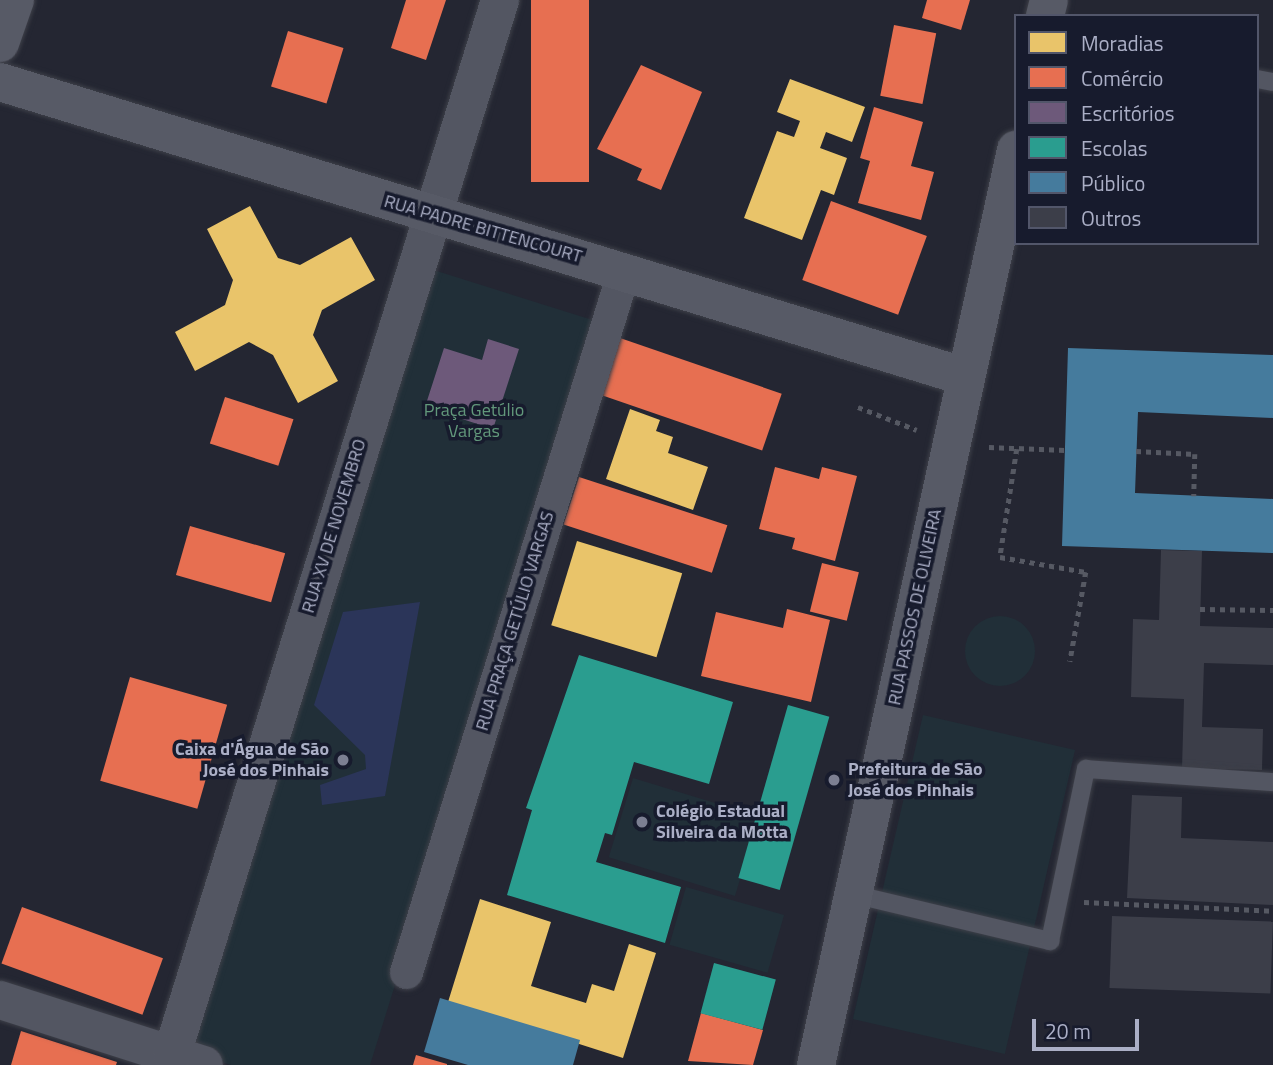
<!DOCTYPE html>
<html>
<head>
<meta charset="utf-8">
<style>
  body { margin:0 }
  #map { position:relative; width:1273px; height:1065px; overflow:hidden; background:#242632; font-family:"Titillium Web",sans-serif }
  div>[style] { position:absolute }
  .green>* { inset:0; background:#212f38; transform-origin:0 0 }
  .round { border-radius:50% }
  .water>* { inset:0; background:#2b3559 }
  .homes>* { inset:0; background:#e9c46a; transform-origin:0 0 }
  .shops>* { inset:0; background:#e76f51; transform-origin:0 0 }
  .offices>* { inset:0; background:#6d597a }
  .schools>* { inset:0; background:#2a9d8f; transform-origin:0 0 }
  .public>* { inset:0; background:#457b9d }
  .building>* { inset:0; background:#3c3e49; transform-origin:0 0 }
  .path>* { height:4.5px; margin-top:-2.25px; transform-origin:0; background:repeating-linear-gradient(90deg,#565963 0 5px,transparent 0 10px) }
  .roads { filter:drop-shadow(0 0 2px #3e4049) drop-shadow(0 0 2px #3e4049) }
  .service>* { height:18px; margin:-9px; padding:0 9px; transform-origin:9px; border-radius:9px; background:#535662 }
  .minor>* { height:33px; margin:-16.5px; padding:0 16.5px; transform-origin:16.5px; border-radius:16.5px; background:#535662 }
  .tertiary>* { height:38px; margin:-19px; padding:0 19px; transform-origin:19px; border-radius:19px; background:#535662 }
  .secondary>* { height:38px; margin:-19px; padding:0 19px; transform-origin:19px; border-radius:19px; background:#575a66 }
  .dots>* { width:19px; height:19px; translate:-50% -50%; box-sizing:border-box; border:4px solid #171b2d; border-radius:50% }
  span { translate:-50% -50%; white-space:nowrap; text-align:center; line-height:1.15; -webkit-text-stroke:7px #171b2d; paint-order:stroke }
  .street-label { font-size:18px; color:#abafc6 }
  .park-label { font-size:18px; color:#62987b }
  .poi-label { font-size:18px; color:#abafc6; font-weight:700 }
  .right { translate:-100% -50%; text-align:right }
  .left { translate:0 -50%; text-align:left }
  .legend { position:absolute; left:1014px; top:14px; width:245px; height:231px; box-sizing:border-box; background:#171b2d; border:2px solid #52566a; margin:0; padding:9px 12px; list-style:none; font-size:21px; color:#abafc6 }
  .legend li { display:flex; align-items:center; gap:14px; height:35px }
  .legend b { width:35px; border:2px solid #52566a }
  .scale { position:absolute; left:1032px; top:1019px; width:107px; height:32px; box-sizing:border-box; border:4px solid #abafc6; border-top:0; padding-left:9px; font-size:21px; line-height:24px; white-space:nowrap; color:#abafc6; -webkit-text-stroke:5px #171b2d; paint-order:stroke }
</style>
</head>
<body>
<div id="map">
  <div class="green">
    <div style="clip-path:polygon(424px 267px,602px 323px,370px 1065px,231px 1065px,181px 1049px)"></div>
    <div class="round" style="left:965px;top:616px;width:70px;height:70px"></div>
    <div style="left:923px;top:715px;width:156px;height:312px;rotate:13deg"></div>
    <div style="left:633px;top:778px;width:132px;height:83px;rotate:17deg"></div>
    <div style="left:686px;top:887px;width:102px;height:60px;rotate:16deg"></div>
  </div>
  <div class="water">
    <div style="clip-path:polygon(420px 602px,385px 796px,322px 805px,320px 785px,366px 769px,365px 755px,314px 705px,343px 612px)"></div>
  </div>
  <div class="homes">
    <div style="clip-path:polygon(790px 79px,865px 107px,852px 142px,826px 132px,820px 148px,847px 158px,834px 195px,821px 190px,802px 240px,744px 218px,777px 131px,794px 137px,800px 121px,777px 112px)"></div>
    <div style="clip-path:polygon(250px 206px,278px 258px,300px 265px,351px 237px,375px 280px,322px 310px,313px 335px,338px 381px,298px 403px,273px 355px,249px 342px,195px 371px,175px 332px,225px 305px,233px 280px,207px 229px)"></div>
    <div style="clip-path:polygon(630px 409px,660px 420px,656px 431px,673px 437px,668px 453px,708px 467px,693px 510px,606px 479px)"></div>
    <div style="left:577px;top:541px;width:110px;height:88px;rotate:17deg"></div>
    <div style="clip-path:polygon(480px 899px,551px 922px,531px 986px,586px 1003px,592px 984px,614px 991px,629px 944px,656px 953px,623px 1058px,448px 1002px)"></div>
  </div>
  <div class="shops">
    <div style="clip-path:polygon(406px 0,446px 0,426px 60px,391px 48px)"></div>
    <div style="left:531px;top:0;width:58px;height:182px"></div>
    <div style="clip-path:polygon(927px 0,970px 0,961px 30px,922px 18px)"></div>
    <div style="left:894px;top:25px;width:43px;height:72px;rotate:11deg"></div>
    <div style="left:288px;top:31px;width:58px;height:58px;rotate:17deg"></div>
    <div style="clip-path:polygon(641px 65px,702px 92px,661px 190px,637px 180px,642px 169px,597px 149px)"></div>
    <div style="clip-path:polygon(874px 107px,923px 122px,911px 166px,934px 172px,921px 220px,858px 203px,870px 161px,860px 158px)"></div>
    <div style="left:831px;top:201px;width:102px;height:84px;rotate:20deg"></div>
    <div style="left:620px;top:338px;width:171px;height:60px;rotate:19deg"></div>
    <div style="left:225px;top:397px;width:72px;height:49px;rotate:18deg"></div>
    <div style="clip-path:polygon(775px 467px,819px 479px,822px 467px,857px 476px,835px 561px,792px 549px,795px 538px,759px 529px)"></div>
    <div style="left:579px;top:477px;width:156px;height:50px;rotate:18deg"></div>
    <div style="left:190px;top:526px;width:99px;height:51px;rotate:16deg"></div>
    <div style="left:822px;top:563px;width:38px;height:50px;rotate:14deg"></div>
    <div style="clip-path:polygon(787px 609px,830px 620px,811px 702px,701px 676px,716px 612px,783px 628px)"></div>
    <div style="left:130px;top:677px;width:101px;height:108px;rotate:16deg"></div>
    <div style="left:22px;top:907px;width:150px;height:60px;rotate:20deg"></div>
    <div style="clip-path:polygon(701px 1013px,763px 1030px,753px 1065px,688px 1061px)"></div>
    <div style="clip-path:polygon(21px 1031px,117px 1062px,116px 1065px,11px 1065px)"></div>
    <div style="clip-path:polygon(416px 1055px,447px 1064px,447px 1065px,413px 1065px)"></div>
  </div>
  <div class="offices">
    <div style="clip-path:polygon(488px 339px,519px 349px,493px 429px,425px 407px,444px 348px,482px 360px)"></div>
  </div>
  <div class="schools">
    <div style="clip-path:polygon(579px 655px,733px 702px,709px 784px,634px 762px,612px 835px,605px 833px,596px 862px,681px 887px,665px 943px,507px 895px,532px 810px,526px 808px)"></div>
    <div style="left:788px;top:705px;width:43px;height:180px;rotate:16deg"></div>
    <div style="left:714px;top:963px;width:64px;height:52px;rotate:15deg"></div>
  </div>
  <div class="public">
    <div style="clip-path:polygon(1068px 348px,1273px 355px,1273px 418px,1138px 412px,1135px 493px,1273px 499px,1273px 553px,1062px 546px)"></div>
    <div style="clip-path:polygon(440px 998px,580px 1040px,573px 1065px,468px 1065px,424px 1052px)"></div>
  </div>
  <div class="building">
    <div style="clip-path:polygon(1161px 550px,1202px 551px,1200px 626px,1273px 628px,1273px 665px,1204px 663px,1202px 727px,1263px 729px,1262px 770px,1182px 768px,1184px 699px,1131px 697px,1133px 619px,1159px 620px)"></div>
    <div style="clip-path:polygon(1132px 795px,1182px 797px,1181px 838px,1273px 842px,1273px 905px,1127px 898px)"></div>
    <div style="left:1112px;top:916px;width:161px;height:72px;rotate:2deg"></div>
  </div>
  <div class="path">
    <div style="left:858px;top:407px;width:63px;rotate:21.3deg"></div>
    <div style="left:989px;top:447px;width:76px;rotate:2.3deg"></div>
    <div style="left:1017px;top:449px;width:109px;rotate:98.9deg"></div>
    <div style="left:1000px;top:557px;width:87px;rotate:9.9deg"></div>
    <div style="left:1086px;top:572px;width:91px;rotate:100.1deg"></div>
    <div style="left:1136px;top:451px;width:59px;rotate:2.9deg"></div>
    <div style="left:1195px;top:454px;width:42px;rotate:91.4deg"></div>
    <div style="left:1200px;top:609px;width:73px;rotate:0.8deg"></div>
    <div style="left:1084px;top:902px;width:189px;rotate:2.7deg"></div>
  </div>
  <div class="roads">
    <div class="service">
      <div style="left:1257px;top:79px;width:16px;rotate:11deg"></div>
      <div style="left:853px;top:894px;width:203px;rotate:13.4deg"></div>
      <div style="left:1050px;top:941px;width:176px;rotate:-78.2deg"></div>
      <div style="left:1086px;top:769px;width:187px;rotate:4deg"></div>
    </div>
    <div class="minor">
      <div style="left:406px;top:972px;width:735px;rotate:-72.75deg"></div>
    </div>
    <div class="tertiary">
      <div style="left:0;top:1000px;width:214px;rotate:17.7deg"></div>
      <div style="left:172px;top:1054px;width:1104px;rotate:-72.71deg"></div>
    </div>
    <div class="secondary">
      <div style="left:1045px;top:16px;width:16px;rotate:-76deg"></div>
      <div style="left:0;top:43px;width:46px;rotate:-70.8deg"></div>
      <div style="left:0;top:82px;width:1010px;rotate:16.98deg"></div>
      <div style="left:816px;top:1065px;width:937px;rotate:-77.67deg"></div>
    </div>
  </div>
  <div class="dots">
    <div style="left:343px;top:760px;background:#7c7f92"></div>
    <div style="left:834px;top:780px;background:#7c7f92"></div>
    <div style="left:642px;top:822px;background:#7c7f92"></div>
  </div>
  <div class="street-label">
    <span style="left:483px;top:229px;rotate:16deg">RUA PADRE BITTENCOURT</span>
    <span style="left:334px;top:526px;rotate:-73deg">RUA XV DE NOVEMBRO</span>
    <span style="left:915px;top:607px;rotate:-78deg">RUA PASSOS DE OLIVEIRA</span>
    <span style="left:515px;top:621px;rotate:-73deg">RUA PRAÇA GETÚLIO VARGAS</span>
  </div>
  <div class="park-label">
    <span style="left:474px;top:421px">Praça Getúlio<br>Vargas</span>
  </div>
  <div class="poi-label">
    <span class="right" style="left:329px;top:760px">Caixa d'Água de São<br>José dos Pinhais</span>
    <span class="left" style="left:848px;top:780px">Prefeitura de São<br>José dos Pinhais</span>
    <span class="left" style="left:656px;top:822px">Colégio Estadual<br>Silveira da Motta</span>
  </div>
  <ul class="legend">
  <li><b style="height:19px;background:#e9c46a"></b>Moradias</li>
  <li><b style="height:19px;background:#e76f51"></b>Comércio</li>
  <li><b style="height:19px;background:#6d597a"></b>Escritórios</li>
  <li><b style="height:19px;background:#2a9d8f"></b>Escolas</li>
  <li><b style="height:19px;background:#457b9d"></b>Público</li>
  <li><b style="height:19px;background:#3c3e49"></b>Outros</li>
  </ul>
  <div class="scale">20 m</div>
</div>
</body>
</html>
